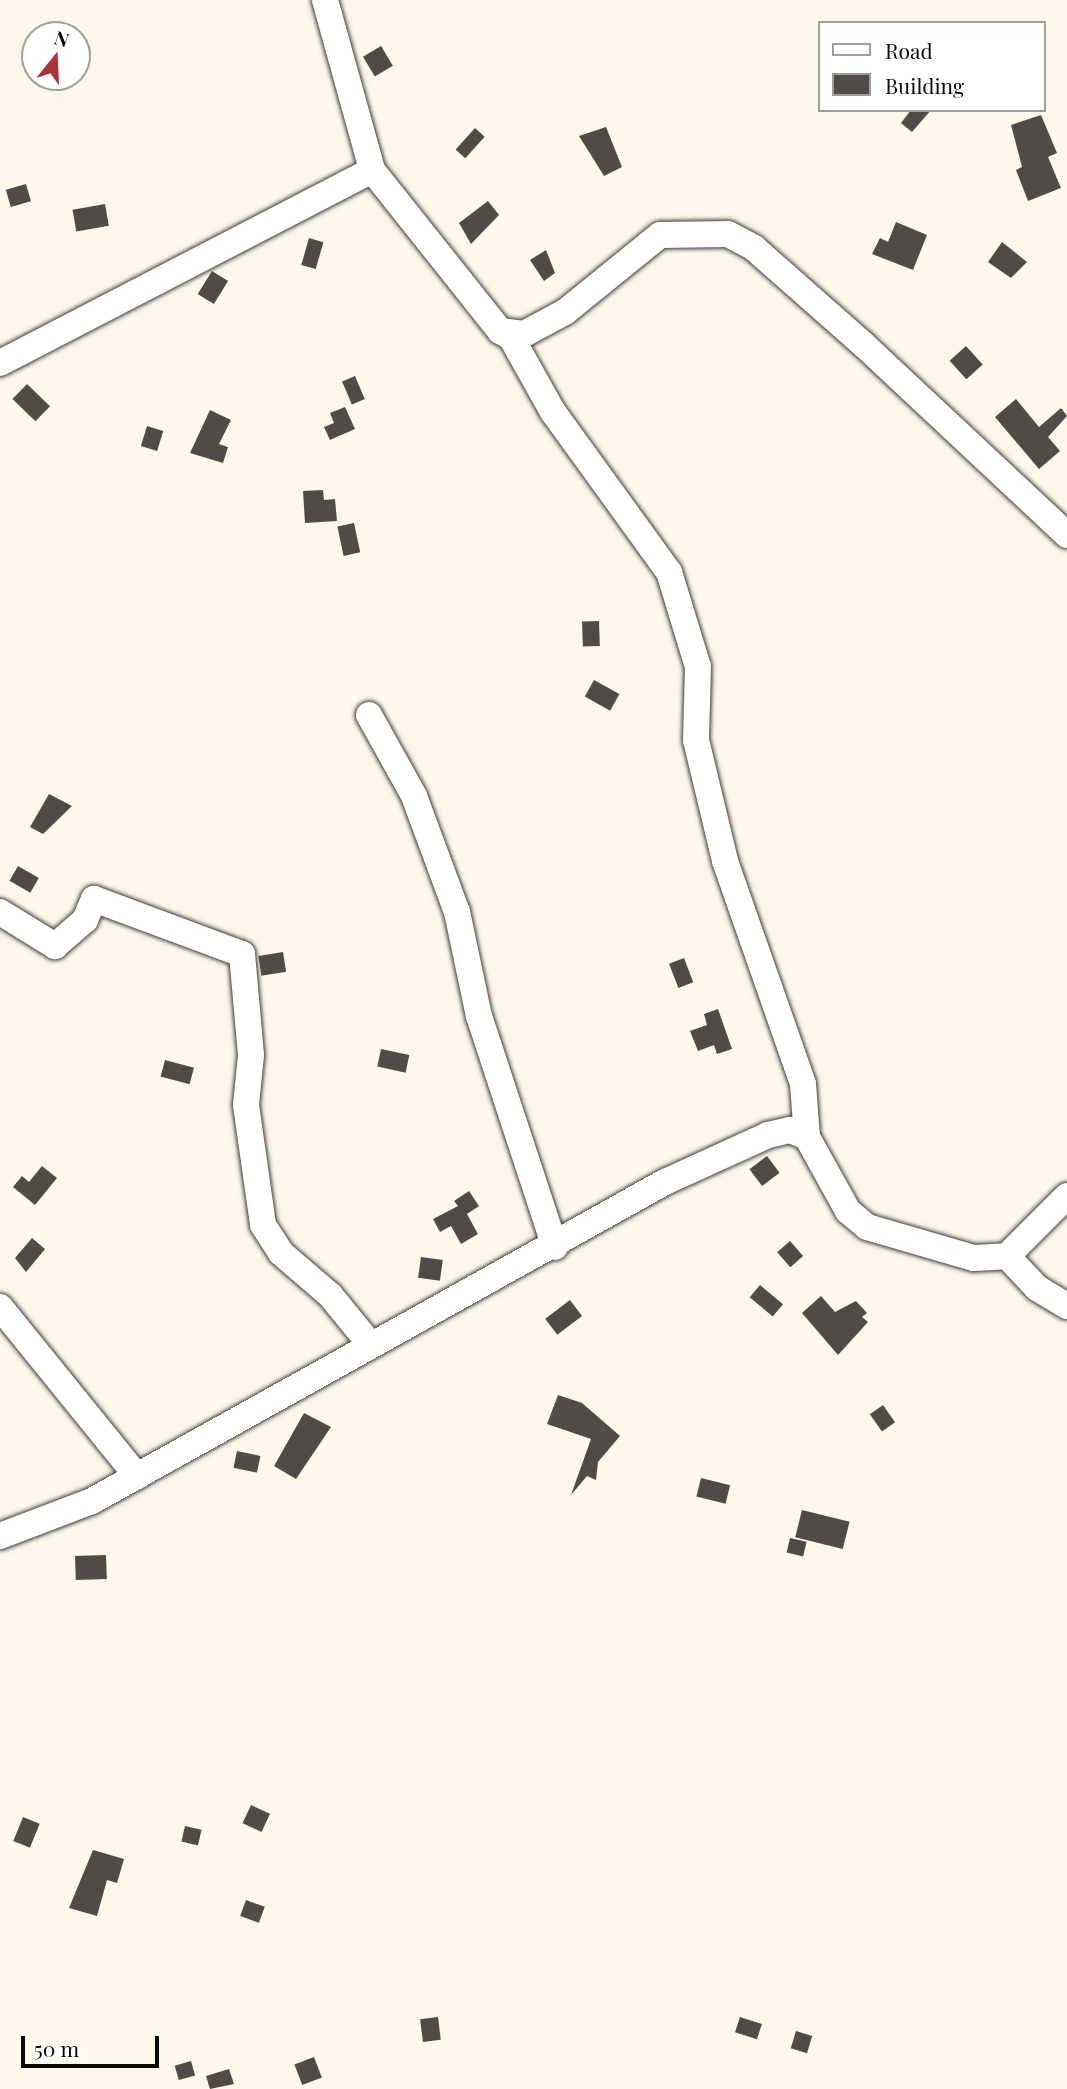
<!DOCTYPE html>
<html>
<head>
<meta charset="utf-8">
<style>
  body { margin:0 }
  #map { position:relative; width:1067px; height:2089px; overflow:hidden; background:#fdf8e9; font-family:"Playfair Display",serif }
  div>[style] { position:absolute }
  .building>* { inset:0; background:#514b47; transform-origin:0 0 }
  .roads { filter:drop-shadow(0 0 2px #3d3d3d) drop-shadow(0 0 2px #3d3d3d) }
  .minor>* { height:26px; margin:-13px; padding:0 13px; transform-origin:13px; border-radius:13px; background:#fff }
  span { translate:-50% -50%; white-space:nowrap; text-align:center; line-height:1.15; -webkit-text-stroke:7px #fff; paint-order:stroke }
  .legend { position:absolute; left:818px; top:21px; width:228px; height:91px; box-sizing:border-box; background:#fff; border:2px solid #9d9d9d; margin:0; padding:9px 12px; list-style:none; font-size:21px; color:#0a0a0a }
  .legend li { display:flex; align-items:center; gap:14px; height:35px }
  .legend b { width:35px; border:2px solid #9d9d9d }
  .north { position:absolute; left:21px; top:21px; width:70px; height:70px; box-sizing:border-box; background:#fff; border:2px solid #9d9d9d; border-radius:50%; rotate:18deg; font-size:19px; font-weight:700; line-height:28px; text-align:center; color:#0a0a0a }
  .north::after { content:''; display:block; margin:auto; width:24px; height:32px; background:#aa323b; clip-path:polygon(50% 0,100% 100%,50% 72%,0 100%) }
  .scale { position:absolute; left:21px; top:2036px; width:138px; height:32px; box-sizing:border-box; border:4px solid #0a0a0a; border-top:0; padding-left:9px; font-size:21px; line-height:24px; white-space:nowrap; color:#0a0a0a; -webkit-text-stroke:5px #fff; paint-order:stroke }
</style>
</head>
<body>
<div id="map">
  <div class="building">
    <div style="left:381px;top:46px;width:23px;height:21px;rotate:59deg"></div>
    <div style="clip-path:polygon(911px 110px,931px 110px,912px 132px,901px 123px)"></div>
    <div style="clip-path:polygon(1041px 115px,1057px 153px,1048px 157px,1061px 188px,1028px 201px,1016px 170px,1022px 167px,1011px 125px)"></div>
    <div style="clip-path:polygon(606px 127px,622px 167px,604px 176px,579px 136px)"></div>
    <div style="left:475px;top:128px;width:13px;height:29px;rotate:42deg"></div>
    <div style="left:26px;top:184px;width:18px;height:21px;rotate:74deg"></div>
    <div style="clip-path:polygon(488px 201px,499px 215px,471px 244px,459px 223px)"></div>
    <div style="left:105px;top:204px;width:22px;height:33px;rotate:80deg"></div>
    <div style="clip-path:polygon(896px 222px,927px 235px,913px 270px,872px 254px,880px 238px,888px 242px)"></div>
    <div style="left:309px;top:238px;width:15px;height:28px;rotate:16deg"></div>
    <div style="clip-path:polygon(1002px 242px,1027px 262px,1011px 278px,988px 262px)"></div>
    <div style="clip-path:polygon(546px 250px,555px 273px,544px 281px,530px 260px)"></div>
    <div style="left:212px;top:271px;width:19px;height:27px;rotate:32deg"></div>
    <div style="left:966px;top:346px;width:25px;height:22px;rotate:48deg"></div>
    <div style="left:355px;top:376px;width:25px;height:14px;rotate:67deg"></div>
    <div style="left:27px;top:384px;width:32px;height:21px;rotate:44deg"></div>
    <div style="clip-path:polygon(1016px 399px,1039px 427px,1061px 408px,1067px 416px,1048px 437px,1060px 451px,1039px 469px,995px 417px)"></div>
    <div style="clip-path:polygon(345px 407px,355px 429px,330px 440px,324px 427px,334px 423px,330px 413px)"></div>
    <div style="clip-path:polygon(210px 410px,231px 420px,219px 444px,228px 447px,223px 463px,190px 453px)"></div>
    <div style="left:147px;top:426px;width:17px;height:21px;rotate:17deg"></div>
    <div style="clip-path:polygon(323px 490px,324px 500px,335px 499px,337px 521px,305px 523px,303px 491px)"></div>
    <div style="left:354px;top:523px;width:30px;height:17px;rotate:78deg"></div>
    <div style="left:599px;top:621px;width:25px;height:17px;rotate:88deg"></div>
    <div style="left:594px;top:680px;width:29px;height:19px;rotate:29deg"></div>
    <div style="clip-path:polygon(49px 794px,72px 806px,43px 834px,30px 827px)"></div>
    <div style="left:18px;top:866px;width:24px;height:17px;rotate:30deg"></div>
    <div style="left:283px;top:952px;width:20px;height:25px;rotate:81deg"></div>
    <div style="left:684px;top:958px;width:26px;height:16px;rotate:69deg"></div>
    <div style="clip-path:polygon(718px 1009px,732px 1049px,717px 1054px,714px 1045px,698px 1051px,690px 1031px,707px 1025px,704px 1014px)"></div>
    <div style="left:381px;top:1049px;width:29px;height:18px;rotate:12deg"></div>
    <div style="left:165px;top:1060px;width:30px;height:17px;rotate:15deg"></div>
    <div style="left:767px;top:1156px;width:21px;height:22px;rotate:53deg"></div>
    <div style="clip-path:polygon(42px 1166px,57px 1178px,35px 1205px,13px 1187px,22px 1176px,29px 1182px)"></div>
    <div style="clip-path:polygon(469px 1191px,479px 1206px,467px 1214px,478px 1234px,461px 1244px,451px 1226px,440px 1232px,433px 1219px,458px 1206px,454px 1201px)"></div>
    <div style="clip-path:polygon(32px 1238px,45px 1249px,26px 1272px,15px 1258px)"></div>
    <div style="left:790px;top:1241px;width:20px;height:17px;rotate:49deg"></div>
    <div style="left:421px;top:1257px;width:22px;height:21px;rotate:8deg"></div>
    <div style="left:760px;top:1285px;width:30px;height:16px;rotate:40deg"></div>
    <div style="clip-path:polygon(821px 1296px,835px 1312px,856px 1301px,867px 1313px,862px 1317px,868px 1322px,838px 1355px,802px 1313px)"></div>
    <div style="left:570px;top:1300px;width:20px;height:31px;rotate:53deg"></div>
    <div style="clip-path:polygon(558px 1395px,582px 1403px,620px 1436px,598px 1462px,596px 1480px,587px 1476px,571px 1495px,591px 1439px,547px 1424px)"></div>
    <div style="left:883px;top:1405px;width:21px;height:16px;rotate:55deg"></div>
    <div style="clip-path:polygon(304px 1413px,331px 1427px,296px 1479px,274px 1466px)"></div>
    <div style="left:237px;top:1451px;width:24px;height:17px;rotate:12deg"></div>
    <div style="left:701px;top:1478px;width:30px;height:19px;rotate:14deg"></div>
    <div style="left:802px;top:1510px;width:49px;height:28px;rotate:14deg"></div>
    <div style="left:790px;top:1538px;width:17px;height:15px;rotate:13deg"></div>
    <div style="left:106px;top:1555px;width:24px;height:31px;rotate:88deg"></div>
    <div style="left:251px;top:1805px;width:21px;height:20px;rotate:25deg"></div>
    <div style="left:23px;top:1817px;width:18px;height:26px;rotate:22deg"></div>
    <div style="left:185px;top:1826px;width:17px;height:16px;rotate:13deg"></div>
    <div style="clip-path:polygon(93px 1850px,124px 1859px,117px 1883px,107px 1880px,97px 1916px,69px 1908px)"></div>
    <div style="left:246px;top:1900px;width:20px;height:17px;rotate:20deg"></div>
    <div style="left:438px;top:2017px;width:23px;height:18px;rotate:83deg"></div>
    <div style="left:740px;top:2017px;width:23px;height:16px;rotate:18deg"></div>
    <div style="left:796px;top:2031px;width:17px;height:18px;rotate:17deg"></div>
    <div style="left:314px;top:2057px;width:22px;height:21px;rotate:69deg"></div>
    <div style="left:191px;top:2061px;width:15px;height:17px;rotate:74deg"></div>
    <div style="clip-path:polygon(229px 2069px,234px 2084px,210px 2089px,206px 2076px)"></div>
  </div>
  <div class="roads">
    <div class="minor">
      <div style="left:325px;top:0;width:176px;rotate:74.5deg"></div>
      <div style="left:372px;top:170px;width:206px;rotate:51.5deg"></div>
      <div style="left:500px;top:331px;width:24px;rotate:7deg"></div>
      <div style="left:524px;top:334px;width:47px;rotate:-28.2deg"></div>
      <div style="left:565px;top:312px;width:122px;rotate:-39deg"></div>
      <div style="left:660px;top:235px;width:68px;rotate:-0.8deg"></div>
      <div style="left:728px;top:234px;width:30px;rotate:28deg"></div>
      <div style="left:754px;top:248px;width:147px;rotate:41.4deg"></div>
      <div style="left:864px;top:345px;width:278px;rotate:43.1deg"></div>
      <div style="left:500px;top:331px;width:13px;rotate:29deg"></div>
      <div style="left:511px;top:337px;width:86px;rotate:60.8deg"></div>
      <div style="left:553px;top:412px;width:198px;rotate:54.1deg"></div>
      <div style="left:669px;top:572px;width:99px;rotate:73deg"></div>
      <div style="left:698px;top:667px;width:73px;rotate:91.6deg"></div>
      <div style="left:696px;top:740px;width:124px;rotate:76.5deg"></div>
      <div style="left:725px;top:861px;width:236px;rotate:70.7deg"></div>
      <div style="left:803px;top:1084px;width:53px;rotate:85.7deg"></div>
      <div style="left:0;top:363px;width:419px;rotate:-27.4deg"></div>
      <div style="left:369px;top:715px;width:93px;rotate:60.9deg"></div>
      <div style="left:414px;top:796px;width:124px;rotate:69.7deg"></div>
      <div style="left:457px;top:912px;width:106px;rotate:78.1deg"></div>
      <div style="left:479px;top:1016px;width:243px;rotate:71.8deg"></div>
      <div style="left:0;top:912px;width:65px;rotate:31.7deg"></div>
      <div style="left:55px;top:946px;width:40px;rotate:-41deg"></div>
      <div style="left:85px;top:920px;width:23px;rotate:-67deg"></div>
      <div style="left:94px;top:899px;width:158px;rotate:20.4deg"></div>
      <div style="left:242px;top:954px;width:101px;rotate:84.9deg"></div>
      <div style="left:251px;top:1055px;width:50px;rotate:95.7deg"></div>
      <div style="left:246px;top:1105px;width:121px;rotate:81.9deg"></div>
      <div style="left:263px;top:1225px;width:33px;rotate:57deg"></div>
      <div style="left:281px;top:1253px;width:65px;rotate:40.6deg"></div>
      <div style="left:330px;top:1295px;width:63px;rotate:50.8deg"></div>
      <div style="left:1007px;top:1256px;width:44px;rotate:46.8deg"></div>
      <div style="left:1037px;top:1288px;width:35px;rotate:31deg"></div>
      <div style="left:0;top:1307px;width:218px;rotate:51deg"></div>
      <div style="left:0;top:1536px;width:98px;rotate:-20.8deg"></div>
      <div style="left:92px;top:1501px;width:656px;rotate:-29.11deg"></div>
      <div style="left:665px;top:1182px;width:113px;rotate:-24.5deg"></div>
      <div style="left:768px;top:1135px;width:23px;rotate:-13deg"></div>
      <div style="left:790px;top:1130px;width:18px;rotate:22deg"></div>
      <div style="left:807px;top:1137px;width:85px;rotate:61deg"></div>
      <div style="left:848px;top:1211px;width:25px;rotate:40deg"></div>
      <div style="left:867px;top:1227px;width:111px;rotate:16.2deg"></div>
      <div style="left:974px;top:1258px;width:33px;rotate:-3deg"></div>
      <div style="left:1007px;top:1256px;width:85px;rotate:-45deg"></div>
    </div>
  </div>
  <ul class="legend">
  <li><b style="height:9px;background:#fff"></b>Road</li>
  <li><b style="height:19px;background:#514b47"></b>Building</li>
  </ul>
  <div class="north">N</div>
  <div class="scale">50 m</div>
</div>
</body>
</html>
